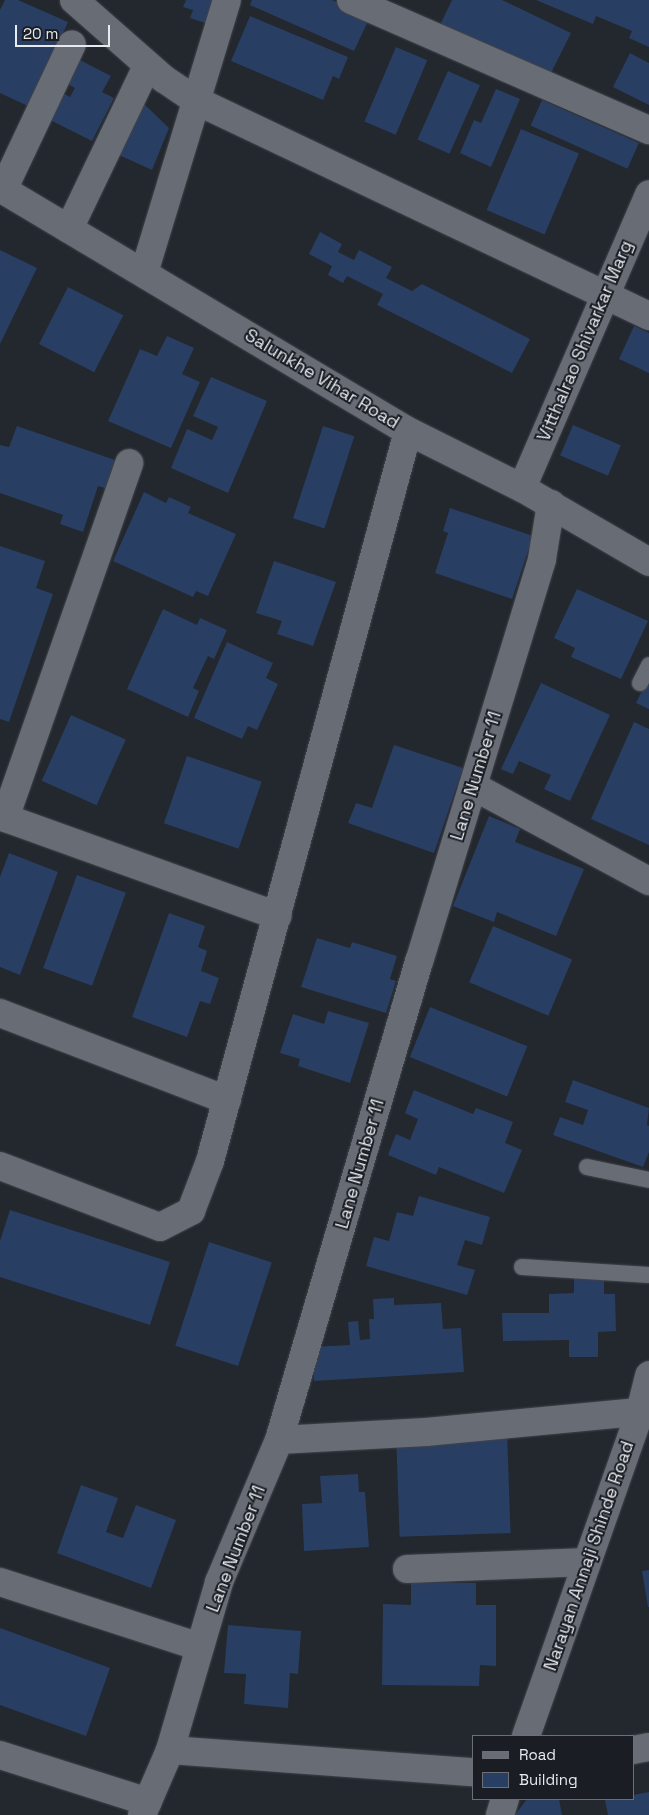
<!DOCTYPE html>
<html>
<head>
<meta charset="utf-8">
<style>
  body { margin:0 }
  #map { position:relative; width:649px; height:1815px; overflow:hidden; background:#23272e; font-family:"Space Grotesk",sans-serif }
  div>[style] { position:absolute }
  .building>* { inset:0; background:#293e63; transform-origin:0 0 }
  .roads { filter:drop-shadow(0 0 1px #41444a) drop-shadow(0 0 1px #41444a) }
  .service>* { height:16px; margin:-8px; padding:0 8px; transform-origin:8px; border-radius:8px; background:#686d75 }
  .minor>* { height:28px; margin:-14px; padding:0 14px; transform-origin:14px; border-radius:14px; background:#686d75 }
  .tertiary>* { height:28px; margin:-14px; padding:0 14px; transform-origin:14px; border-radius:14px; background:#686d75 }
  span { translate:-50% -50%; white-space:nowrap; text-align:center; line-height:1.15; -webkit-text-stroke:4px #1a1e24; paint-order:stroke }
  .street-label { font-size:18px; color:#e7eaee }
  .legend { position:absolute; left:472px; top:1735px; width:162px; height:65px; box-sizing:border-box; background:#1a1e24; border:1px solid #6c7075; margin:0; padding:6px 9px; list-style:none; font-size:15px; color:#e7eaee }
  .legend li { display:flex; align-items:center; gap:10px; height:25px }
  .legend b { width:25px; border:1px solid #6c7075 }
  .scale { position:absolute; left:15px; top:25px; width:95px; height:22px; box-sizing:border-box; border:2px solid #e7eaee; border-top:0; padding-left:6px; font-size:15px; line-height:18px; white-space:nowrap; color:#e7eaee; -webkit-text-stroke:4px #1a1e24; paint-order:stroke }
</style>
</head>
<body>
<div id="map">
  <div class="building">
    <div style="clip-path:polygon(5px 0,18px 0,68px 22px,30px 107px,0 93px,0 10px)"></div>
    <div style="clip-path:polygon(186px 0,221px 0,214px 26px,190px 18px,193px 10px,183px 7px)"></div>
    <div style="clip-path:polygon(252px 0,332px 0,370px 17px,354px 51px,250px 5px)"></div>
    <div style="clip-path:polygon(452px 0,502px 0,571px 33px,549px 77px,440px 25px)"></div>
    <div style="clip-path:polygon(536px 0,649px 0,649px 47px,629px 38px,632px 31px,596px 16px,593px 24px)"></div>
    <div style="clip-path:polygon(250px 16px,348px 57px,339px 79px,333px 76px,323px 100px,231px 61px)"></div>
    <div style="left:396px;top:47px;width:34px;height:81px;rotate:23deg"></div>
    <div style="clip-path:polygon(630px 53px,649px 63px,649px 105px,613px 87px)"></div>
    <div style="clip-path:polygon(74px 57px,111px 76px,102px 92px,114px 98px,92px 141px,48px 119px,61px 92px,70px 97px,75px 88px,62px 81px)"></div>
    <div style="left:448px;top:71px;width:35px;height:75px;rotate:24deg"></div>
    <div style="clip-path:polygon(496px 89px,520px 99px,491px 167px,460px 153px,474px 120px,481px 123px)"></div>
    <div style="left:542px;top:100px;width:106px;height:28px;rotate:24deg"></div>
    <div style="clip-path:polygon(141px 101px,169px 128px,152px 170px,117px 154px)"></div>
    <div style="left:521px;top:129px;width:63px;height:88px;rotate:23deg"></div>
    <div style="clip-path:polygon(320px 232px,342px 244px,338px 252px,354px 260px,359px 250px,392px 267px,386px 278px,412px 291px,422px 284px,530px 339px,512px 373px,377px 305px,383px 294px,347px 276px,343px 283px,328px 275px,332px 266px,309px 254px)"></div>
    <div style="clip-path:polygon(0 250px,37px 268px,0 344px)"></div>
    <div style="left:68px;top:287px;width:62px;height:64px;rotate:27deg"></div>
    <div style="clip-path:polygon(634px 326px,649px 333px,649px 373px,619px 359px)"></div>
    <div style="clip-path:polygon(167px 336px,194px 348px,182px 374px,200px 382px,171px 448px,108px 421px,140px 349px,157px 356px)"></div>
    <div style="clip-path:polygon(211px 377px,267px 401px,228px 493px,171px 468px,187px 429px,212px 440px,218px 427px,193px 416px)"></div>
    <div style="left:573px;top:425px;width:52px;height:33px;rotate:23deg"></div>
    <div style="clip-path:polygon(17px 426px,115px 460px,105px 488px,98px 486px,83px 532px,60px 524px,63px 515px,0 493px,0 445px,9px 447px)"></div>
    <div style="left:323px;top:426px;width:33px;height:97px;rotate:18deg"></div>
    <div style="clip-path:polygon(144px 492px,166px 503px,169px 497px,191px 507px,188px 513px,236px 534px,208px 596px,196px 591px,193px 597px,113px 561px)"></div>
    <div style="clip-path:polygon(450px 508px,533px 536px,512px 599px,435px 573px,448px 533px,443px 531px)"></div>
    <div style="clip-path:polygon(0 546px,45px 561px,36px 588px,53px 594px,9px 722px,0 719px)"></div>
    <div style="clip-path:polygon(274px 561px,336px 582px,313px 646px,277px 634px,282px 621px,256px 613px)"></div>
    <div style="clip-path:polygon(577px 589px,648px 621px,621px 679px,571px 657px,575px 648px,554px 638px)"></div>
    <div style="clip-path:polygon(163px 609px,197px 625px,200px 618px,227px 630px,214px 659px,208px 656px,193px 688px,199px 691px,188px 717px,127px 689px)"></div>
    <div style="clip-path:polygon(227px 642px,273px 663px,266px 678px,278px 684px,257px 730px,248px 726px,242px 739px,194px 718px)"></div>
    <div style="clip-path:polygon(649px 676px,649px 709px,636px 703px)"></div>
    <div style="clip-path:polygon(541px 683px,610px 715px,570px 801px,544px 789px,551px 775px,519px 761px,513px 774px,501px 769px)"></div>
    <div style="left:71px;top:715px;width:60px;height:72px;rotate:24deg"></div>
    <div style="clip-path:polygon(634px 722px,649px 729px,649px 845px,591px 819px)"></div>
    <div style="clip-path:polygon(394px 745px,463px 768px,434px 853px,348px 823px,356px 803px,372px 808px)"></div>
    <div style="left:187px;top:756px;width:79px;height:71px;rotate:19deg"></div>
    <div style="clip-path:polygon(489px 816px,520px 829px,515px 842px,584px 869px,556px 936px,497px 912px,494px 922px,453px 906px)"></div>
    <div style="clip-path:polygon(9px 853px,58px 872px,20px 975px,0 967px,0 877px)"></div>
    <div style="left:77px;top:875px;width:52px;height:99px;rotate:20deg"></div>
    <div style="clip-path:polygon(169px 913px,205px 926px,198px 947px,207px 951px,201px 971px,219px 978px,210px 1004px,200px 1001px,187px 1037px,132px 1017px)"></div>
    <div style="left:493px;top:926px;width:86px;height:61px;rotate:23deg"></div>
    <div style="clip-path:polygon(317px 938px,350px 948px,352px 942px,397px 956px,390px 979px,396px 981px,386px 1013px,301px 987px)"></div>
    <div style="left:430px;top:1007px;width:105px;height:54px;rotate:22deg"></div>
    <div style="clip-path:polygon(328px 1011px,369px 1023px,350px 1083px,298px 1066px,300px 1059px,280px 1053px,293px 1014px,324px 1024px)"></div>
    <div style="clip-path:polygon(573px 1080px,649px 1108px,647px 1125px,649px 1126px,649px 1152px,643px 1167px,553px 1135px,560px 1117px,583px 1125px,588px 1110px,565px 1102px)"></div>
    <div style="clip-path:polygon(414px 1090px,473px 1114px,476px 1108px,513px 1122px,505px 1143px,522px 1150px,504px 1193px,439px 1167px,436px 1175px,388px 1155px,396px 1134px,410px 1140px,418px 1119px,405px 1113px)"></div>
    <div style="clip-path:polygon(419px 1196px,490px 1217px,482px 1245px,465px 1240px,457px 1265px,475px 1270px,467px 1295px,366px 1266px,374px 1237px,389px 1241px,397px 1212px,413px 1216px)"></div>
    <div style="clip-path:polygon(10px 1210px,170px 1262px,150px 1325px,0 1277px,0 1241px)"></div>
    <div style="left:209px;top:1242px;width:66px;height:109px;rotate:18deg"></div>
    <div style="clip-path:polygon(604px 1277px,604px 1294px,615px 1294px,616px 1331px,598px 1332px,598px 1357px,569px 1357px,569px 1340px,503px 1341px,502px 1313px,549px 1313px,549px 1294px,574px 1293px,574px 1278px)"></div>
    <div style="clip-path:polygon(394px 1298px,394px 1305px,441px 1303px,443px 1329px,461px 1328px,464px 1372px,314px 1381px,312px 1347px,350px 1345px,348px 1322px,358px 1321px,360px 1340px,370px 1339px,369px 1319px,374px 1319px,373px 1299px)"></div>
    <div style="left:507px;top:1431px;width:102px;height:111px;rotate:88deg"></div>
    <div style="clip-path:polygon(358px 1474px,359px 1492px,365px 1492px,369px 1547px,304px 1551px,302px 1504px,322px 1503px,320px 1476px)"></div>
    <div style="clip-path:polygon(81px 1485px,118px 1498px,106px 1532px,123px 1538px,136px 1505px,176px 1520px,151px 1588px,57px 1553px)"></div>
    <div style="clip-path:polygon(649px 1570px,649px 1607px,648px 1607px,642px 1571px)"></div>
    <div style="clip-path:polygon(411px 1582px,476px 1583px,476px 1605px,496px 1605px,496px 1666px,480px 1665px,479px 1686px,382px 1685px,383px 1604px,411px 1605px)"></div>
    <div style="clip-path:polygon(228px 1625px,301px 1631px,298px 1674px,290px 1673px,288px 1708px,244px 1704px,246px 1674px,224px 1673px)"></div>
    <div style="clip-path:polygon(0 1628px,110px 1668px,86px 1736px,0 1705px)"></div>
    <div style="clip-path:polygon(649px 1792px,649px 1815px,608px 1815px,605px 1800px,633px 1799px,633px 1795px)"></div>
    <div style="clip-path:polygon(527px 1799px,559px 1799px,562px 1815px,515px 1815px)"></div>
  </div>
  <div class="roads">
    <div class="service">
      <div style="left:640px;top:683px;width:20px;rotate:-63deg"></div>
      <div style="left:587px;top:1167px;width:63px;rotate:11.8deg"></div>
      <div style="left:522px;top:1267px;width:127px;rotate:3.6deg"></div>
    </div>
    <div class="minor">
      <div style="left:74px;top:0;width:120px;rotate:41.3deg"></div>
      <div style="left:164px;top:79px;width:40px;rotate:34deg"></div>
      <div style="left:197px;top:101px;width:501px;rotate:25.44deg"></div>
      <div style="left:351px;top:0;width:325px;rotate:23.6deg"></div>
      <div style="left:3px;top:190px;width:161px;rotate:-64.7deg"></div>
      <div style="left:69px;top:229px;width:181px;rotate:-64.4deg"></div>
      <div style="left:144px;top:273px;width:285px;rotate:-73.1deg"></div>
      <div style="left:473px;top:786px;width:200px;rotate:28.4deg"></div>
      <div style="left:0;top:816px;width:295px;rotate:19.8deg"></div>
      <div style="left:5px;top:818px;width:376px;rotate:-70.7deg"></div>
      <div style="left:0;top:1013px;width:243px;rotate:21deg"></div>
      <div style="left:0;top:1166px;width:171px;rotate:20.9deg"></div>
      <div style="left:160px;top:1227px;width:35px;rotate:-27deg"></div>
      <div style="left:191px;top:1211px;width:53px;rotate:-69.2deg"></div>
      <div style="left:210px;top:1161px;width:756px;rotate:-74.82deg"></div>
      <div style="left:279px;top:1440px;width:147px;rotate:-3.1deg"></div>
      <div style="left:426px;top:1432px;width:224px;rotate:-5.4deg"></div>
      <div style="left:407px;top:1569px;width:180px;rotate:-2.2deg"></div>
      <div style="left:0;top:1582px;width:210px;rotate:18deg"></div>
      <div style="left:526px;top:1736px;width:343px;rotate:-70.6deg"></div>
      <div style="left:640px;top:1412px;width:38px;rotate:-76deg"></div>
      <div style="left:170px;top:1750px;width:304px;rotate:4.2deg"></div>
      <div style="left:633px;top:1750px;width:16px;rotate:-11deg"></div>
      <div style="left:0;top:1755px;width:155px;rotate:17.6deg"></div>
      <div style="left:142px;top:1815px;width:71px;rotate:-66.7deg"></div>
      <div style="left:170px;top:1750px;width:175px;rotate:-73.7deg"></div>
      <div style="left:219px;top:1582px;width:154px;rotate:-67.1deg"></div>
      <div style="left:279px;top:1440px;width:498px;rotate:-73.7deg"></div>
      <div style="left:419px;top:962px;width:421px;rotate:-73deg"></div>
      <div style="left:542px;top:559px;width:56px;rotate:-80.7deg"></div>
      <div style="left:500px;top:1815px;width:17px;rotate:-73deg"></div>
    </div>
    <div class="tertiary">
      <div style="left:0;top:188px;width:475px;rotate:30.8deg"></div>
      <div style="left:408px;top:431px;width:127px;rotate:26.6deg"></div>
      <div style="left:522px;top:488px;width:147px;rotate:30.2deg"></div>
      <div style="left:522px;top:488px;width:320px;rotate:-66.6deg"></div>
    </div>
  </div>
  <div class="street-label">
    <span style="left:585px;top:341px;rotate:-67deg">Vitthalrao Shivarkar Marg</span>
    <span style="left:322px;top:379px;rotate:31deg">Salunkhe Vihar Road</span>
    <span style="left:476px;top:776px;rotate:-73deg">Lane Number 11</span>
    <span style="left:360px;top:1164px;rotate:-74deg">Lane Number 11</span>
    <span style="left:236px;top:1549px;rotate:-69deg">Lane Number 11</span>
    <span style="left:589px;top:1556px;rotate:-71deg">Narayan Annaji Shinde Road</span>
  </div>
  <ul class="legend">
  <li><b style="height:6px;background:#686d75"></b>Road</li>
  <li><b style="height:14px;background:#293e63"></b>Building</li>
  </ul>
  <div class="scale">20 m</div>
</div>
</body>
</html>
